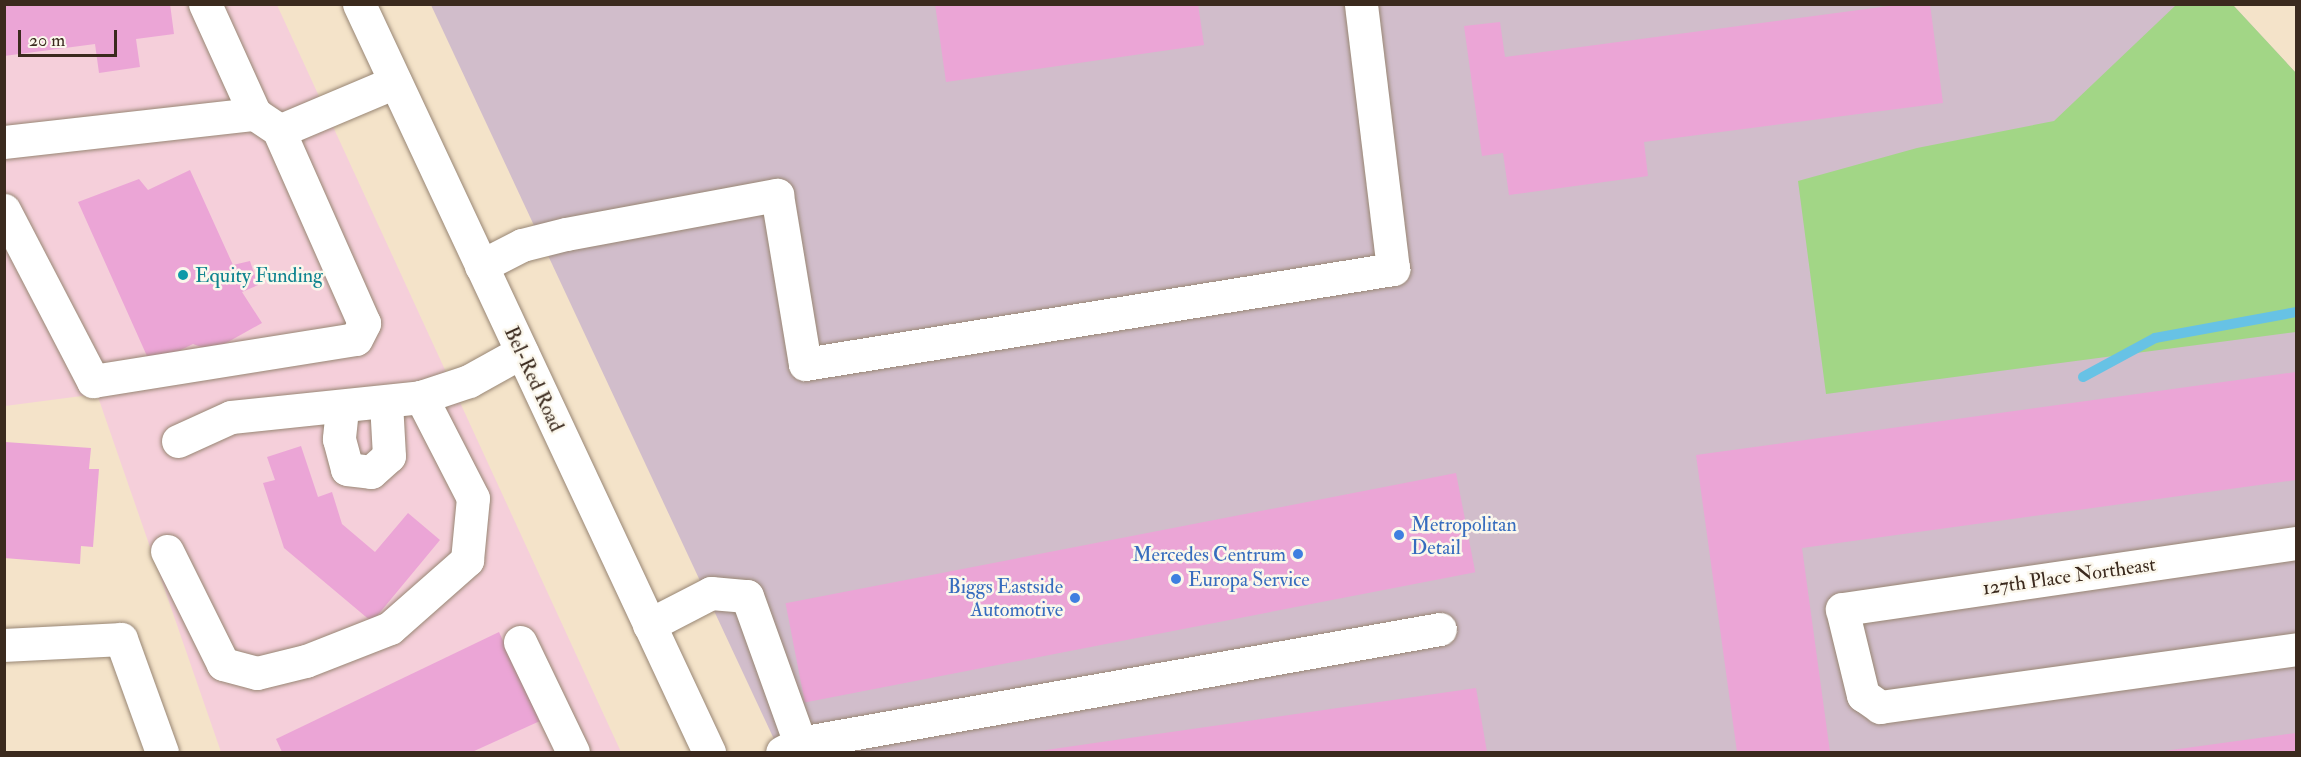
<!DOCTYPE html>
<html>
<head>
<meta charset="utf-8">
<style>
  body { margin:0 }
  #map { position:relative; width:2301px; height:757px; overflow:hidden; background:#f4e3c9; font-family:"IM FELL Double Pica",serif }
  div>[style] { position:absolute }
  .built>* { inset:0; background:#f5cfda }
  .industrial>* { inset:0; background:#d1bdcb }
  .green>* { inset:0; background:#a2d686 }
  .stream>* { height:10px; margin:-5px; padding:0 5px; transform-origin:5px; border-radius:5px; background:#67c2e5 }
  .building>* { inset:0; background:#eba5d6; transform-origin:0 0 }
  .roads { filter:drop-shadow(0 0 2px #988674) drop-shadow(0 0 2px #988674) }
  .minor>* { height:33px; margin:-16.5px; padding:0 16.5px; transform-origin:16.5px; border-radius:16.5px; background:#fff }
  .major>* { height:33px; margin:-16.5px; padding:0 16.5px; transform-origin:16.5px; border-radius:16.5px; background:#fff }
  .dots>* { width:16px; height:16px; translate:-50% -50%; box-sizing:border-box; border:3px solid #fbf7ec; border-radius:50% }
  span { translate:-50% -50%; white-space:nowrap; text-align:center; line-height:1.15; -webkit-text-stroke:5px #fbf7ec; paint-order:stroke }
  .culture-label { font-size:20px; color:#0d838f }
  .left { translate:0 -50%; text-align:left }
  .street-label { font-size:20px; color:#3b2a1e }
  .shop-label { font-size:20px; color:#366cbe }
  .right { translate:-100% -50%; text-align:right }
  .frame { position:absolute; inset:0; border:6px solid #3b2a1e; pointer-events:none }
  .scale { position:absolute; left:18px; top:30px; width:99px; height:27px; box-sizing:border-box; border:3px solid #3b2a1e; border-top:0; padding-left:8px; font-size:18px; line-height:21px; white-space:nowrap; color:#3b2a1e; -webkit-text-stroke:4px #fbf7ec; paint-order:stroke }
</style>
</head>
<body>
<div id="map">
  <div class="built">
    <div style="clip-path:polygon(4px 5px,277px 5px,621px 752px,221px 752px,97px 394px,5px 406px)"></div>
  </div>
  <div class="industrial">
    <div style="clip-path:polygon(431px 5px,2233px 5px,2296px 73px,2296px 752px,780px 752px)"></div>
  </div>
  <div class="green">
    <div style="clip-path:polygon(2176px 5px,2233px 5px,2296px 73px,2296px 332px,1826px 394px,1798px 181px,1917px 148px,2054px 121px)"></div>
  </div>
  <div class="stream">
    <div style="left:2083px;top:377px;width:82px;rotate:-28.4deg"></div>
    <div style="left:2155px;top:338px;width:143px;rotate:-10.4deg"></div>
  </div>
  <div class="building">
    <div style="clip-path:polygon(4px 4px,170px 4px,174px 34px,136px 39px,140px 67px,99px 73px,95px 44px,4px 56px)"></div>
    <div style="clip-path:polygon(935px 4px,1198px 4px,1204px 45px,946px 82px)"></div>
    <div style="clip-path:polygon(1904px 4px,1930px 4px,1943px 103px,1644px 142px,1648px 176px,1509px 195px,1503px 153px,1482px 156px,1464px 26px,1500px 22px,1505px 57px)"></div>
    <div style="clip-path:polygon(190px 170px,233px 265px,250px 261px,258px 285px,242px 292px,262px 323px,212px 351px,193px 344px,151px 365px,78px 202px,139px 179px,148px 190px)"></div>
    <div style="clip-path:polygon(2296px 372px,2296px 480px,1802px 548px,1830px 752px,1737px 752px,1696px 455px)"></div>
    <div style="clip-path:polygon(5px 442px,91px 448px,89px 469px,99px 469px,93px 547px,81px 546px,80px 564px,4px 558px)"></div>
    <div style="clip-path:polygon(301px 446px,318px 497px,332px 492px,342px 524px,375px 552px,408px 513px,440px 540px,372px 622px,284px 548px,263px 483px,275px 480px,267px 457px)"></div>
    <div style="left:1456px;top:473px;width:101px;height:683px;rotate:79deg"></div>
    <div style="clip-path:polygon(499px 632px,540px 721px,472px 752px,282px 752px,276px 739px)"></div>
    <div style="clip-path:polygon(1476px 688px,1487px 752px,1039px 752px,1039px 751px)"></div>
    <div style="clip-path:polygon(2296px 733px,2296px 752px,2164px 752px,2164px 751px)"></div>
  </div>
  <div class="roads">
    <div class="minor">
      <div style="left:205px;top:4px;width:121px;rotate:65.6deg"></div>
      <div style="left:255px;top:114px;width:22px;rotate:34deg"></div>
      <div style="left:4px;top:142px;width:253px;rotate:-6.4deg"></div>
      <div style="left:4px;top:210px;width:193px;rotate:62.5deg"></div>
      <div style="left:93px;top:381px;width:266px;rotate:-9.1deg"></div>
      <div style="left:356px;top:339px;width:18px;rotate:-63deg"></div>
      <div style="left:364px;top:323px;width:210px;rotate:-113.9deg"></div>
      <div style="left:279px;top:131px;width:126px;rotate:-22.9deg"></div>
      <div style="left:481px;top:266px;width:46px;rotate:-27.1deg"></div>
      <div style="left:522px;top:245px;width:45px;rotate:-14deg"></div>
      <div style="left:566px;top:234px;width:215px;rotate:-10.5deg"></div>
      <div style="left:777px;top:195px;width:171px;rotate:80.6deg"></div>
      <div style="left:805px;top:364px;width:596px;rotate:-9.18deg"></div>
      <div style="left:1393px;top:269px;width:267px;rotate:-96.9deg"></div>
      <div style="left:342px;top:409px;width:30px;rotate:96deg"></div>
      <div style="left:339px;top:439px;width:31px;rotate:75deg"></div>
      <div style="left:347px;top:469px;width:24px;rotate:7deg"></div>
      <div style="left:371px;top:472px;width:24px;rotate:-42deg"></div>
      <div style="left:389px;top:456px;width:53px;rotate:-93.2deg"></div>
      <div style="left:178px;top:441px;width:58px;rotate:-24.4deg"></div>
      <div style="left:231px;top:417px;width:191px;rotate:-6deg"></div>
      <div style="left:421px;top:397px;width:51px;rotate:-18.4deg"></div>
      <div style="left:469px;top:381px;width:60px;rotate:-29.1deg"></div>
      <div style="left:2296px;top:543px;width:459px;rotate:171.7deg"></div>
      <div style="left:1842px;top:609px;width:89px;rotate:76.3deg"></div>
      <div style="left:1863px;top:695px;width:21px;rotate:35deg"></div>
      <div style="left:1880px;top:707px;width:420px;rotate:-7.9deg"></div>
      <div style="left:167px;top:551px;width:126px;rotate:63.6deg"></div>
      <div style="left:223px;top:664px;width:35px;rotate:15deg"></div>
      <div style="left:257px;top:673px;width:50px;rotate:-13.8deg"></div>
      <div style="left:306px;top:661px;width:90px;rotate:-21.4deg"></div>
      <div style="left:390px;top:628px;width:103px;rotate:-41.4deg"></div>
      <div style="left:467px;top:560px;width:62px;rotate:-84.5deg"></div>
      <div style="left:473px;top:498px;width:114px;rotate:-117.2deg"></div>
      <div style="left:649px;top:625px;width:70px;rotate:-27.3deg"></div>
      <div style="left:711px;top:593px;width:36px;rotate:5deg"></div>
      <div style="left:747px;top:596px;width:156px;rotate:70.2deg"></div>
      <div style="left:800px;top:743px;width:20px;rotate:153deg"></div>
      <div style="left:520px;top:642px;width:122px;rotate:64.3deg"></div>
      <div style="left:4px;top:645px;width:117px;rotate:-2.9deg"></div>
      <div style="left:121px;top:639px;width:120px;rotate:70.1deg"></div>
      <div style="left:800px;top:743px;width:650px;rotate:-10.1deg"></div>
    </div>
    <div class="major">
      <div style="left:359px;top:4px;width:826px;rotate:64.92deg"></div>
    </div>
  </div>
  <div class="dots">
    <div style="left:183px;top:275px;background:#0f9aa8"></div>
    <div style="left:1399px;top:535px;background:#3f7fe0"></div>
    <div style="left:1298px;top:554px;background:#3f7fe0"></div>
    <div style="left:1176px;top:579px;background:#3f7fe0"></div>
    <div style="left:1075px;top:598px;background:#3f7fe0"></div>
  </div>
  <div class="culture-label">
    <span class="left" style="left:195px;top:275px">Equity Funding</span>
  </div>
  <div class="street-label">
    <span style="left:534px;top:379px;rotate:65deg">Bel-Red Road</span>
    <span style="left:2069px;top:576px;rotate:-8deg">127th Place Northeast</span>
  </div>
  <div class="shop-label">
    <span class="left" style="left:1411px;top:536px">Metropolitan<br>Detail</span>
    <span class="right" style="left:1286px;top:554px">Mercedes Centrum</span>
    <span class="left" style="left:1188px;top:579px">Europa Service</span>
    <span class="right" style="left:1063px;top:598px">Biggs Eastside<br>Automotive</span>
  </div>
  <div class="frame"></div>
  <div class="scale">20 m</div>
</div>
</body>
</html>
